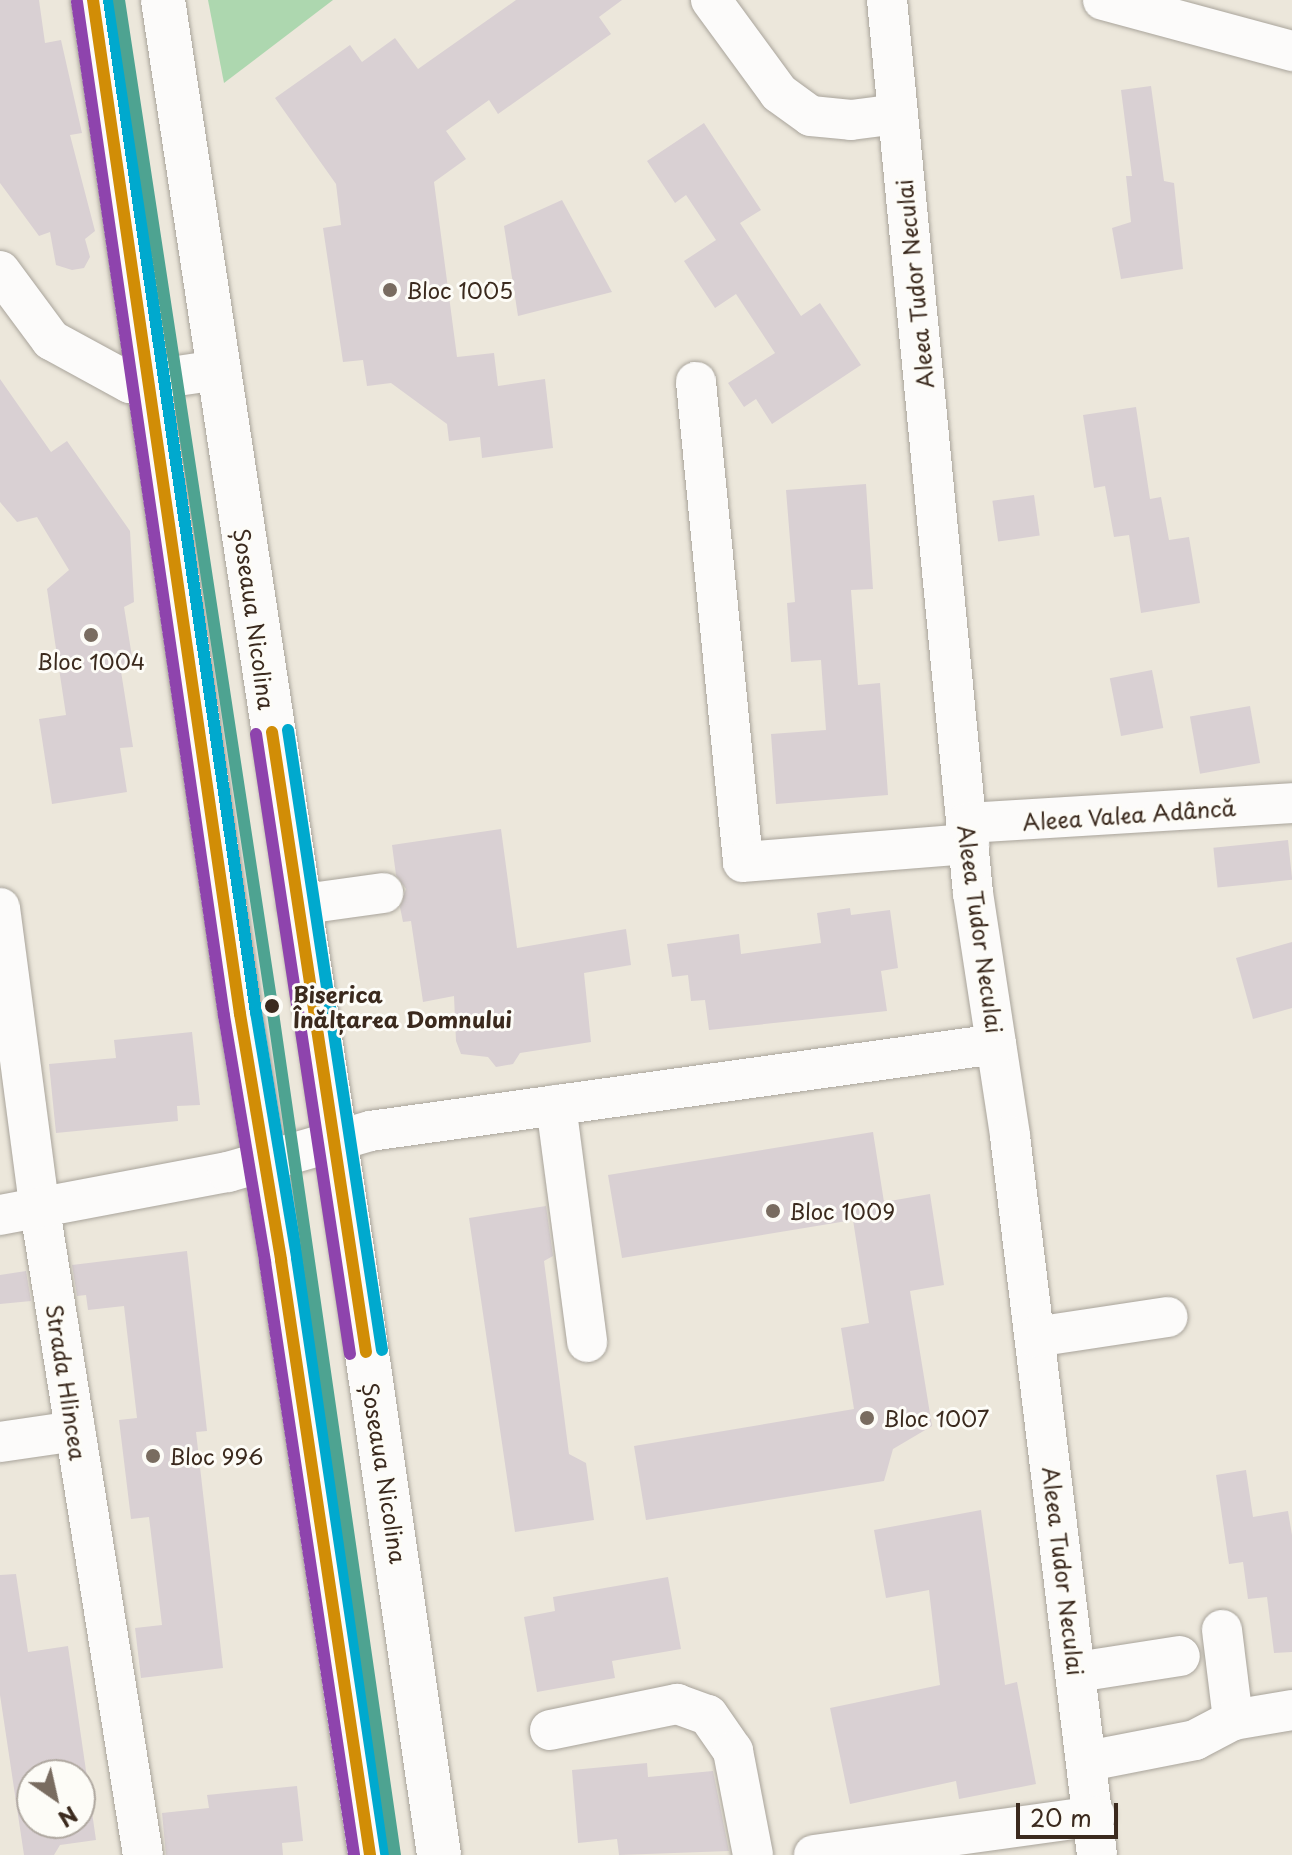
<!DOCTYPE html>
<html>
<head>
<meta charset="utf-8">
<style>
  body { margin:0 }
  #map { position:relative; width:1292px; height:1855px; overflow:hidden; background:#ece7db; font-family:"Playpen Sans",sans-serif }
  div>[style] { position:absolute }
  .green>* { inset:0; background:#add7af }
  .building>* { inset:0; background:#d9d0d3; transform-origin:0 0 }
  .roads { filter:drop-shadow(0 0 2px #a9a49b) drop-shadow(0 0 2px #a9a49b) }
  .minor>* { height:40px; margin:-20px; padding:0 20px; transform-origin:20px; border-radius:20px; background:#fcfbfa }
  .major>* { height:44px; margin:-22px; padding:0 22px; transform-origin:22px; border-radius:22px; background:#fcfbfa }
  .bus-1>* { height:12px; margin:-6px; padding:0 6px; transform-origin:6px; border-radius:6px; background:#d18d06 }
  .bus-2>* { height:12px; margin:-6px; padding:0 6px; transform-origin:6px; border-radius:6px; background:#8e44ad }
  .bus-3>* { height:12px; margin:-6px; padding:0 6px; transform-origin:6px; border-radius:6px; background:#00a9ce }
  .tram-1>* { height:12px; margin:-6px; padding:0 6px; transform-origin:6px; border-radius:6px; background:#4ea391 }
  .dots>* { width:22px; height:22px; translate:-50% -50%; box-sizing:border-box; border:4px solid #fdfcf7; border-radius:50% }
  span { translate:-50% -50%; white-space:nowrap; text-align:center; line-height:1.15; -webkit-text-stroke:6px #fdfcf7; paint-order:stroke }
  .street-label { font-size:22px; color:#3b2a1e }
  .poi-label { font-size:22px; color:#3b2a1e }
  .left { translate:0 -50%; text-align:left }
  .stop-label { font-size:22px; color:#3b2a1e; font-weight:700 }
  .north { position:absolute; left:16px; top:1759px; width:80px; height:80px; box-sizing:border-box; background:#fdfcf7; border:2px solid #afa8a0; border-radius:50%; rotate:146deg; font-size:22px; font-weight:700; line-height:32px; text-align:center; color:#3b2a1e }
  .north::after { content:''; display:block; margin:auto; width:28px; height:36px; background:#796c60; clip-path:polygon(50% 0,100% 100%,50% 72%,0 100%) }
  .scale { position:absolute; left:1016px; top:1803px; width:102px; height:36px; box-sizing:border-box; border:4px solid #3b2a1e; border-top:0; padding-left:10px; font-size:24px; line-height:28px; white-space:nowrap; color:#3b2a1e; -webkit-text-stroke:6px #fdfcf7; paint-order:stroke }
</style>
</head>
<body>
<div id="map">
  <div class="green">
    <div style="clip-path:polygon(208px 0,333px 0,224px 83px)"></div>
  </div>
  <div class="building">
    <div style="clip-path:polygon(0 0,39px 0,45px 43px,61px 40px,82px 133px,70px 135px,95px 231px,85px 239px,90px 257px,84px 268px,72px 270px,56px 265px,50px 232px,39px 236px,0 183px)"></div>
    <div style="clip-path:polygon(516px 0,622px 0,599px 17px,611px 34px,498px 114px,489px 100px,446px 131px,466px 159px,434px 182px,457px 357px,494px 353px,498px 386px,545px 379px,553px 448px,482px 458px,480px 437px,449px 441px,447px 424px,391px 383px,367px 386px,363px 360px,343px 362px,323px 228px,341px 225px,336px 184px,275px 98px,350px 45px,362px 62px,395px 38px,418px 69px)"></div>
    <div style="clip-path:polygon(1151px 86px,1164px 181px,1174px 183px,1183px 269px,1121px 279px,1112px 228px,1131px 222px,1126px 176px,1132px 176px,1121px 90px)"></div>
    <div style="clip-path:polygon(704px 123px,761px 210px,740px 223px,801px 316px,820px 303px,861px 365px,772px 424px,756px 399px,744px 407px,728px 383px,775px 353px,736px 294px,715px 308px,684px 261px,716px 240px,686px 195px,675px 203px,647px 161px)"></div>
    <div style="clip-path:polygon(562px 200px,612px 292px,518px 316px,504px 226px)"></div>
    <div style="clip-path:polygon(0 379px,51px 452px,67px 441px,130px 531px,134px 602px,124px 607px,133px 663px,120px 665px,133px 747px,120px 748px,127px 792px,52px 804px,39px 719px,66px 715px,47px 589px,69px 570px,37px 517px,17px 522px,0 502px)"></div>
    <div style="clip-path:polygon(1136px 407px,1150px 499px,1161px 497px,1169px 540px,1189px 537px,1200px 603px,1141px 613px,1129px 535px,1114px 537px,1105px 486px,1094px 488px,1083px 415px)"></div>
    <div style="clip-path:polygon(866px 484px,873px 589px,851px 590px,858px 685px,880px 683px,888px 795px,776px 804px,771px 734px,826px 730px,821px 660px,791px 662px,787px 603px,795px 602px,786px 490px)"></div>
    <div style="left:1034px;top:495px;width:41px;height:42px;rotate:82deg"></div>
    <div style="left:1152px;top:670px;width:59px;height:43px;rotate:79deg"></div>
    <div style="left:1250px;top:706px;width:58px;height:61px;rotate:80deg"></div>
    <div style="clip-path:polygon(501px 829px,517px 948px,626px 929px,631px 965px,584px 973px,591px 1042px,520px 1053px,513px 1064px,496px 1067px,488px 1057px,461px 1054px,456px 1041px,454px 996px,423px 1002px,411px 921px,403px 922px,400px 907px,406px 889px,396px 875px,392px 845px)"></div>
    <div style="left:1288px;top:840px;width:40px;height:75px;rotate:84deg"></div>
    <div style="clip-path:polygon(850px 908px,851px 915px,890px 910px,898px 968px,881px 971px,887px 1011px,709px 1030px,705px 1000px,691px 1001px,688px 975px,672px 977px,667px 944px,739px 934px,741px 954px,821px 943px,817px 913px)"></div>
    <div style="clip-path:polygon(1292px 942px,1292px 1008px,1253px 1019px,1236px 958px)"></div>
    <div style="clip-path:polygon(192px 1032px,200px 1105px,177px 1106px,178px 1121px,56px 1133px,49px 1064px,116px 1058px,114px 1040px)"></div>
    <div style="clip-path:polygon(873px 1132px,884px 1202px,930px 1194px,944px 1285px,910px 1291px,932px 1426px,893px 1449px,884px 1481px,646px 1520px,634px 1446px,854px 1409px,841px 1328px,869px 1323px,853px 1220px,622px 1258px,608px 1175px)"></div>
    <div style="clip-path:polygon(546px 1206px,553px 1256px,544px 1261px,569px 1454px,586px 1463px,594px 1520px,515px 1532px,469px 1218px)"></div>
    <div style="clip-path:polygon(187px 1251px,207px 1431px,196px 1432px,223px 1668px,141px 1678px,135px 1628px,162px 1625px,149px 1517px,131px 1519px,119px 1420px,137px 1418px,124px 1306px,88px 1310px,86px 1295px,77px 1296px,72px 1265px)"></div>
    <div style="clip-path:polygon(26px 1271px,31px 1301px,0 1304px,0 1275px)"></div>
    <div style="clip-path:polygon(1246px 1470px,1253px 1517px,1288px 1511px,1292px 1535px,1292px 1652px,1274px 1653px,1267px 1597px,1248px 1599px,1243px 1562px,1229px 1564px,1216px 1475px)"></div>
    <div style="clip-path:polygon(981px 1510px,1005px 1685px,1017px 1682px,1036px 1784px,959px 1799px,956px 1781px,850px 1804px,830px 1708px,940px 1685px,929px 1590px,886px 1598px,874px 1530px)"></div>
    <div style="clip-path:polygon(evenodd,16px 1574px,28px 1652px,68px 1646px,96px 1840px,60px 1845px,54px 1855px,24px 1855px,0 1695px,0 1575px,16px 1574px,32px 1775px,80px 1775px,80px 1823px,32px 1823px,32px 1775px)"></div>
    <div style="clip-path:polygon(668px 1577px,681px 1649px,612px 1661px,615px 1678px,537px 1692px,524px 1617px,555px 1611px,553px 1597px)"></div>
    <div style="clip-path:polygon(647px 1763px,648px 1777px,713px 1771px,729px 1851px,619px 1855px,617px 1839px,578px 1843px,572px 1770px)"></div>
    <div style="clip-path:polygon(297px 1786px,303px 1841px,282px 1843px,283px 1855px,166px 1855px,162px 1813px,209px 1808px,207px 1795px)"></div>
  </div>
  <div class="roads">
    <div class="minor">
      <div style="left:711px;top:0;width:115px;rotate:53.8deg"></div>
      <div style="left:779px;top:93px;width:39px;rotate:36deg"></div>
      <div style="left:811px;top:116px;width:40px;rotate:5.7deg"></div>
      <div style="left:851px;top:120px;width:47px;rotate:-7.3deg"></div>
      <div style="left:887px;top:0;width:897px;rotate:84.5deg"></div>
      <div style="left:973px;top:893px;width:246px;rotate:81.3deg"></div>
      <div style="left:1010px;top:1136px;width:724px;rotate:83.1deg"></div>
      <div style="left:1103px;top:0;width:196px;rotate:15.1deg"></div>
      <div style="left:0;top:271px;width:86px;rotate:53.5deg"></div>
      <div style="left:51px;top:340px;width:90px;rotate:28.6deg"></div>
      <div style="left:130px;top:383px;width:89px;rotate:-8.4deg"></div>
      <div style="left:696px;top:382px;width:482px;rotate:84.4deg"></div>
      <div style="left:743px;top:862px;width:227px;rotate:-4.6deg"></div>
      <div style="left:967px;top:823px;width:326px;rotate:-3.5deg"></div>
      <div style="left:297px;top:905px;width:87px;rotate:-7.9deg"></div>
      <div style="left:0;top:908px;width:305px;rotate:82.5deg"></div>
      <div style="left:40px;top:1210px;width:653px;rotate:80.93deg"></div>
      <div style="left:556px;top:1105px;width:239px;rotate:82.5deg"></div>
      <div style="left:0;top:1215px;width:232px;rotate:-10.7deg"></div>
      <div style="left:228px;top:1172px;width:148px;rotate:-16.1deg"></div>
      <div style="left:370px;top:1131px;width:632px;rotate:-7.91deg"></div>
      <div style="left:1035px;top:1337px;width:134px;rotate:-8.6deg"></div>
      <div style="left:0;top:1442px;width:76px;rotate:-8.3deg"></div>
      <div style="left:1222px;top:1630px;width:91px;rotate:83deg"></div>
      <div style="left:1077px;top:1672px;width:104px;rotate:-8.8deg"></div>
      <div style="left:550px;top:1730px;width:130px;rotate:-11.6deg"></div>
      <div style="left:677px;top:1704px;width:33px;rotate:20deg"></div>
      <div style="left:708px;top:1715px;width:44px;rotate:55.2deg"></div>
      <div style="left:733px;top:1751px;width:106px;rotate:79.1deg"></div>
      <div style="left:1088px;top:1761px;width:109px;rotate:-11.1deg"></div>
      <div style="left:1195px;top:1740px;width:43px;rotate:-27.8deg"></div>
      <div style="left:1233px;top:1720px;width:60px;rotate:-9.6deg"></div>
      <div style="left:814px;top:1855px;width:284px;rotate:-7.9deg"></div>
    </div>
    <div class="major">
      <div style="left:93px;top:0;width:1025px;rotate:81.75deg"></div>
      <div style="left:240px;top:1014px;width:249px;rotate:80.5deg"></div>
      <div style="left:281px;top:1260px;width:602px;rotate:81.49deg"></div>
      <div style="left:163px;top:0;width:1263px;rotate:81.4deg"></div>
      <div style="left:352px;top:1249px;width:612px;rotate:81.83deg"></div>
    </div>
  </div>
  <div class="bus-1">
    <div style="left:93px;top:0;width:1025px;rotate:81.75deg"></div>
    <div style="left:240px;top:1014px;width:249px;rotate:80.5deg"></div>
    <div style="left:281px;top:1260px;width:602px;rotate:81.49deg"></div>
    <div style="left:272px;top:732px;width:627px;rotate:81.38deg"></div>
  </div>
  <div class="bus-2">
    <div style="left:77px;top:2px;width:1025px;rotate:81.75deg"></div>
    <div style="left:224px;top:1016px;width:249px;rotate:80.5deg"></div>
    <div style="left:265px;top:1262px;width:600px;rotate:81.46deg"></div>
    <div style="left:256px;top:734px;width:627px;rotate:81.38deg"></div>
  </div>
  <div class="bus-3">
    <div style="left:109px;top:0;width:1023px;rotate:81.74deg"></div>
    <div style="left:256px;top:1012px;width:249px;rotate:80.5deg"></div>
    <div style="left:297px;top:1258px;width:602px;rotate:81.49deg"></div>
    <div style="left:288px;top:730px;width:627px;rotate:81.38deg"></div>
  </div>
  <div class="tram-1">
    <div style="left:119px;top:0;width:1018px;rotate:81.35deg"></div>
    <div style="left:272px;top:1006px;width:858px;rotate:81.76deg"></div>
  </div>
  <div class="dots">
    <div style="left:390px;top:290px;background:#796c60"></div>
    <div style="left:91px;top:635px;background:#796c60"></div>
    <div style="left:272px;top:1006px;background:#3b2a1e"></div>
    <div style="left:773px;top:1211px;background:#796c60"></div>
    <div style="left:867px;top:1418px;background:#796c60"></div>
    <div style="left:153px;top:1456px;background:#796c60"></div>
  </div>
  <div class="street-label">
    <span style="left:914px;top:284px;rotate:-96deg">Aleea Tudor Neculai</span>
    <span style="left:255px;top:619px;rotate:82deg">Șoseaua Nicolina</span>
    <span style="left:1129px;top:814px;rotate:-4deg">Aleea Valea Adâncă</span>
    <span style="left:981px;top:929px;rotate:82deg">Aleea Tudor Neculai</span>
    <span style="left:67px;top:1382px;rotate:81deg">Strada Hlincea</span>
    <span style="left:385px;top:1473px;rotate:81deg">Șoseaua Nicolina</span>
    <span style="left:1064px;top:1571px;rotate:83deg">Aleea Tudor Neculai</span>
  </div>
  <div class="poi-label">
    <span class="left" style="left:406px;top:290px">Bloc 1005</span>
    <span style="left:91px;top:661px">Bloc 1004</span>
    <span class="left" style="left:789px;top:1211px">Bloc 1009</span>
    <span class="left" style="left:883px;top:1418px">Bloc 1007</span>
    <span class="left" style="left:169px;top:1456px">Bloc 996</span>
  </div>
  <div class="stop-label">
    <span class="left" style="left:293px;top:1006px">Biserica<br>Înălțarea Domnului</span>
  </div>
  <div class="north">N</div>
  <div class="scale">20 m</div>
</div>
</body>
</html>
